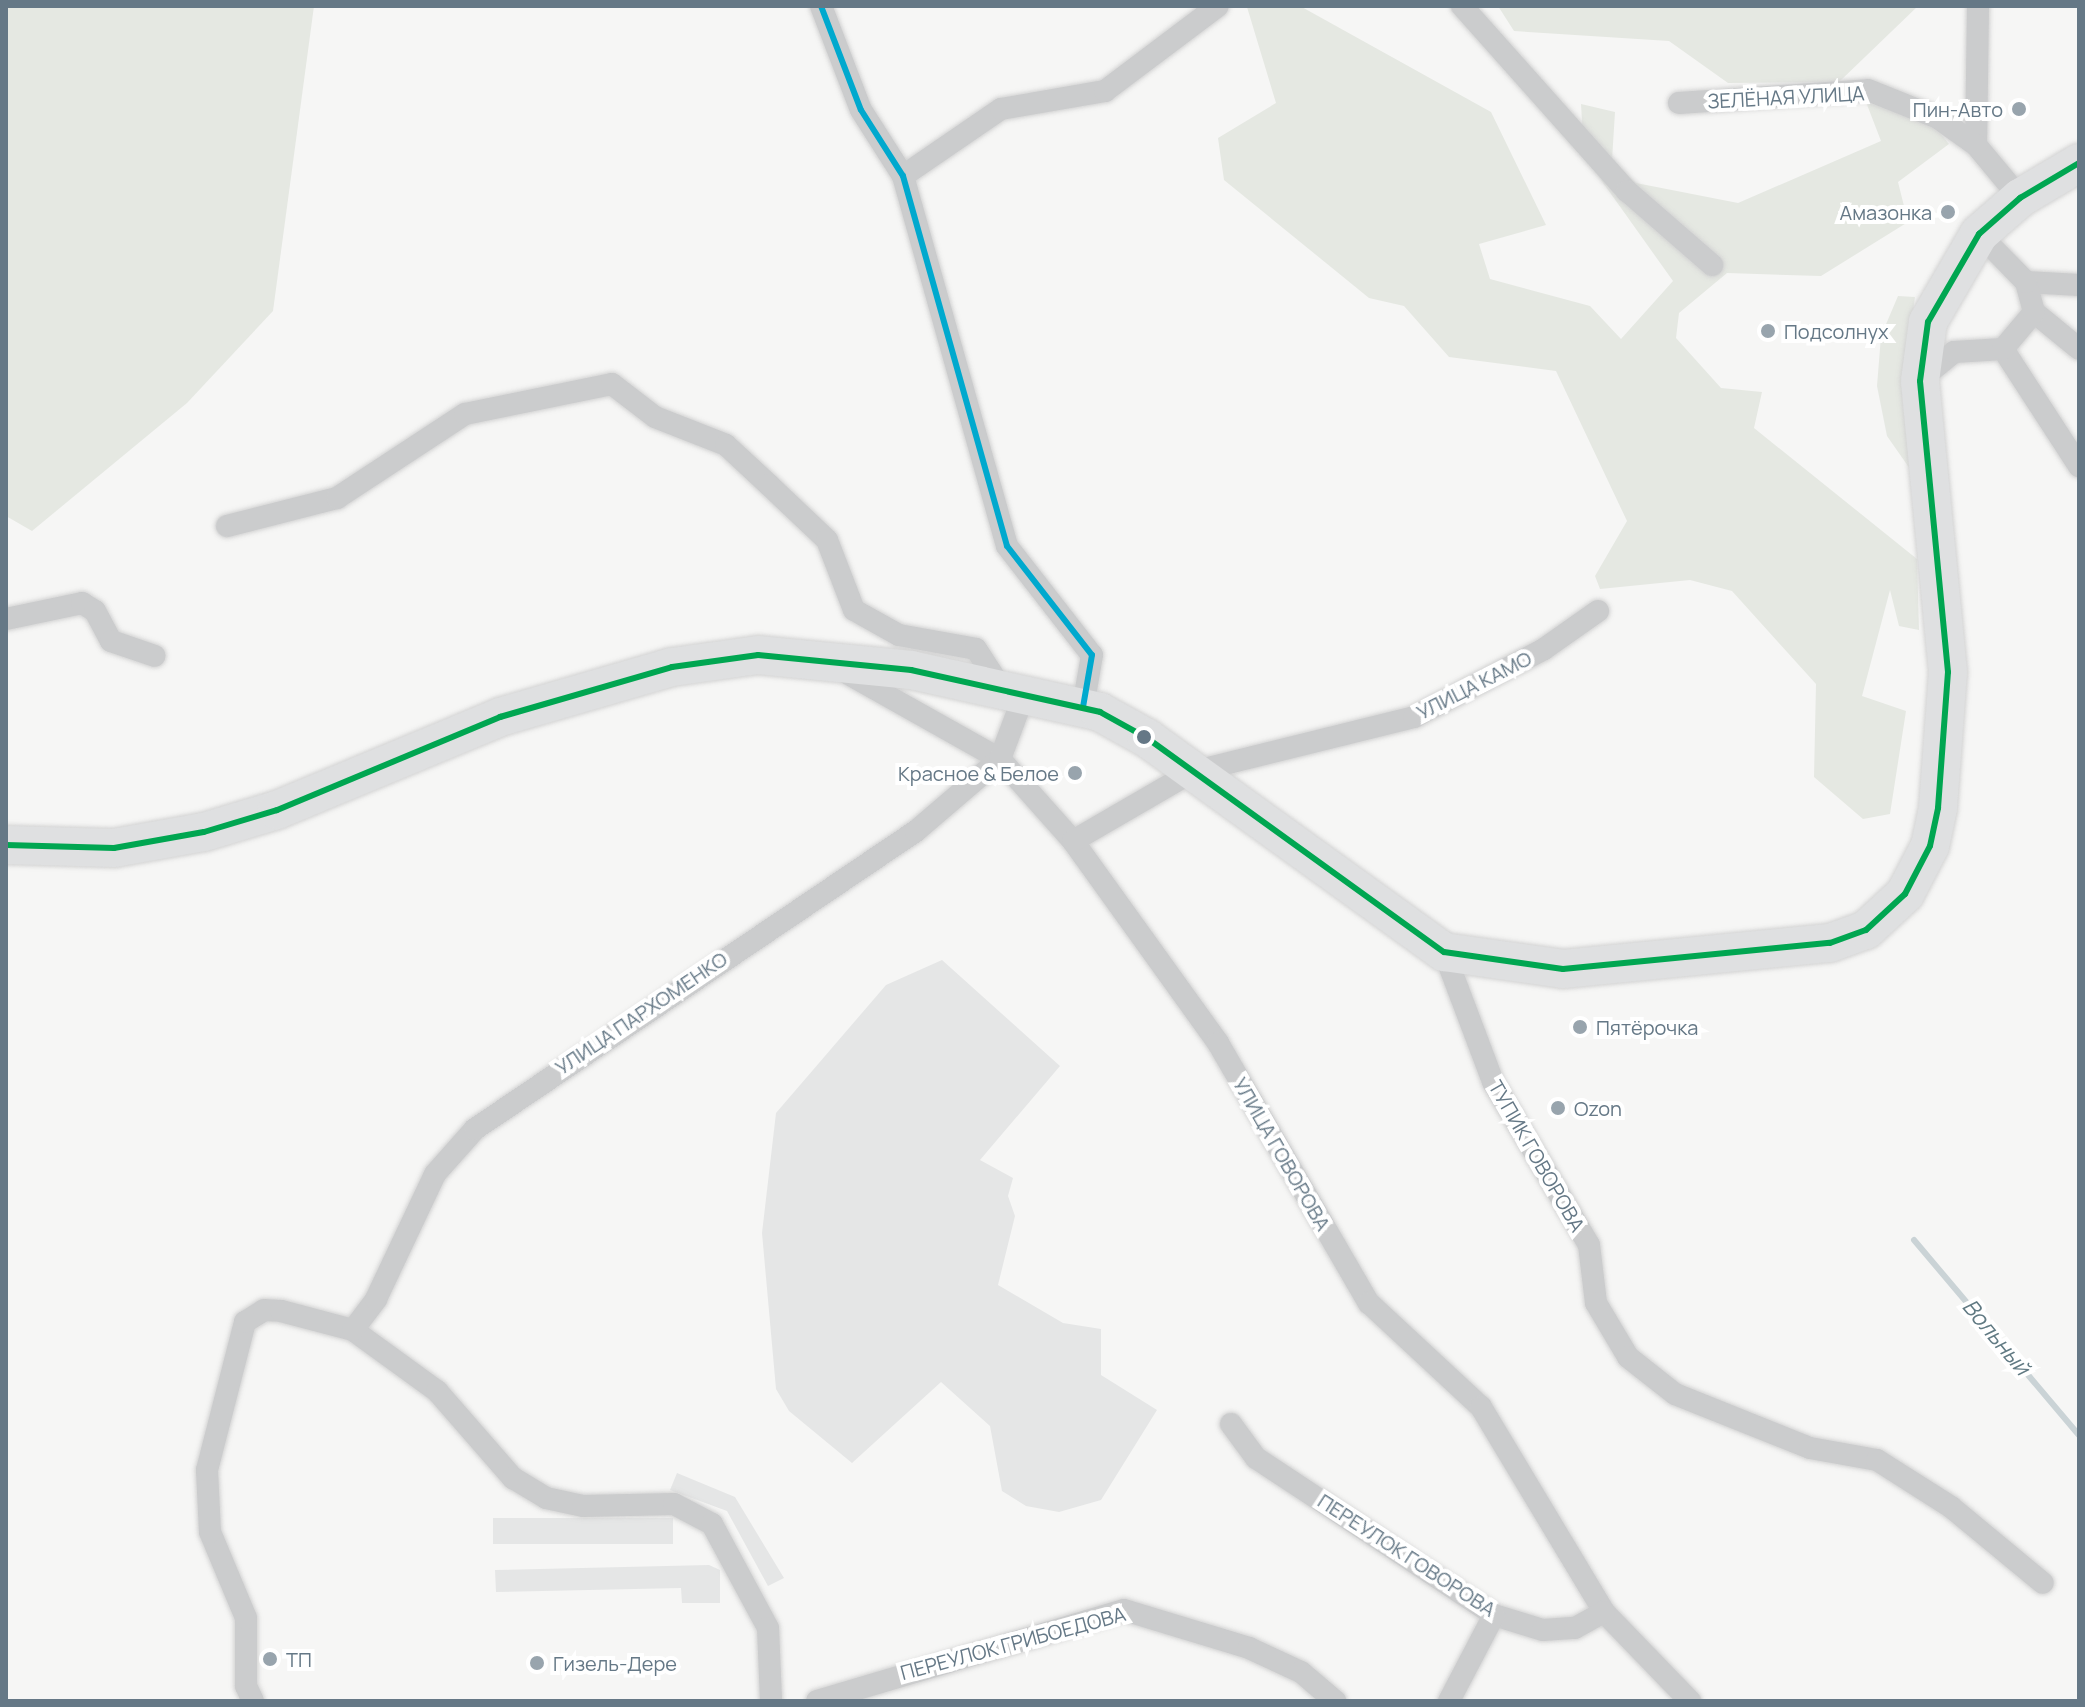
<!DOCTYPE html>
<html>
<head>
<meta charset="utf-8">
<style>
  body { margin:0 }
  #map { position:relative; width:2085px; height:1707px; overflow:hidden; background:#f6f6f5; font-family:Manrope,sans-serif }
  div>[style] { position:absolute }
  .built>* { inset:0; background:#e5e6e6; transform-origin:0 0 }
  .green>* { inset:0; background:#e5e8e2 }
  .stream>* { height:6px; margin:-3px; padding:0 3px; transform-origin:3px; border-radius:3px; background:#cad3d6 }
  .roads { filter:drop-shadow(0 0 2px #d3d3d3) drop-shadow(0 0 2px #d3d3d3) }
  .street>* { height:22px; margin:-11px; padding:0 11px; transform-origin:11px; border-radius:11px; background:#cbcccd }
  .highway>* { height:38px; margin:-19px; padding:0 19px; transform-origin:19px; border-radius:19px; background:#dfe0e1 }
  .bus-1>* { height:6px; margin:-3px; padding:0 3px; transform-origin:3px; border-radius:3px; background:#00a9ce }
  .bus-2>* { height:6px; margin:-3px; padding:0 3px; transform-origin:3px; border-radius:3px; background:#00a651 }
  .dots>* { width:22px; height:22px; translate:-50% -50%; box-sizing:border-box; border:4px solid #fff; border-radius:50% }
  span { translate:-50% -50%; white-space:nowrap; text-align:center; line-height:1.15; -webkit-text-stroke:8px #fff; paint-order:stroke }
  .street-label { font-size:20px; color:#657886 }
  .poi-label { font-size:20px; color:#657886 }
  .right { translate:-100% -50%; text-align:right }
  .left { translate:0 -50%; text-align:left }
  .water-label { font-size:22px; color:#617a83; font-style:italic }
  .frame { position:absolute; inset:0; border:8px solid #657886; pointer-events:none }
</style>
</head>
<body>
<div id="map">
  <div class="built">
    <div style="clip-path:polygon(942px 960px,1060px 1066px,980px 1160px,1013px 1178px,1008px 1196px,1015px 1216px,998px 1285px,1063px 1323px,1101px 1329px,1101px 1375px,1157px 1410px,1101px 1500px,1059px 1512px,1026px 1506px,1002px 1491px,990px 1426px,941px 1382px,852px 1463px,789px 1411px,776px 1389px,762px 1233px,776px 1113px,886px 985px)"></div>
    <div style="clip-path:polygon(677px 1473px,735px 1497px,784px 1578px,768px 1586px,727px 1511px,670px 1490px)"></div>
    <div style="left:673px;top:1518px;width:26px;height:180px;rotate:90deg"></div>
    <div style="clip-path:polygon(709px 1565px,720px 1570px,720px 1603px,682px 1603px,681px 1588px,496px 1592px,495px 1570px)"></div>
  </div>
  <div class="green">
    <div style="clip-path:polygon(6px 6px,314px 6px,273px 311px,187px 403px,32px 531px,6px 516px)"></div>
    <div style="clip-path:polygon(1300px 6px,1491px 112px,1546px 225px,1479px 244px,1490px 279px,1590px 306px,1621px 339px,1673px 281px,1584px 156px,1581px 104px,1615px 112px,1612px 160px,1636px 183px,1738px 203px,1881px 141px,1866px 102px,1933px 124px,1949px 144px,1898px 182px,1908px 222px,1821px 276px,1727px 273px,1679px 313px,1676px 338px,1721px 388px,1762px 392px,1754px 428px,1917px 559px,1919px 630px,1899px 626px,1890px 590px,1862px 696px,1906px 711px,1890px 814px,1863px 819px,1814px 777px,1816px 684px,1732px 591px,1690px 580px,1600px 589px,1595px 576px,1627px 521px,1556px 371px,1449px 357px,1404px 306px,1369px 298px,1224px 180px,1218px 138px,1276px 103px,1247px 7px)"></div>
    <div style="clip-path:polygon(1498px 6px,1918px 6px,1839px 82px,1728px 83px,1669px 41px,1514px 31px)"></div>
    <div style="clip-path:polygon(1898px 296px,1915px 297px,1906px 360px,1910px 469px,1887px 436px,1877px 386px,1881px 336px)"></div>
  </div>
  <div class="stream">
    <div style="left:1914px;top:1240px;width:255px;rotate:49.8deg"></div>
  </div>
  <div class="roads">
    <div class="street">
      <div style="left:821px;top:6px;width:111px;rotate:69deg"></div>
      <div style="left:861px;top:110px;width:78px;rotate:57.5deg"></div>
      <div style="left:903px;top:176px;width:384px;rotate:74.3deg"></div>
      <div style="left:1007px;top:546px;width:138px;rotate:52.1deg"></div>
      <div style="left:1092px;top:655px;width:53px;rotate:99.8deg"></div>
      <div style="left:1462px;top:6px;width:248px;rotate:48.3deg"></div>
      <div style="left:1627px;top:191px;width:113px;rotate:41deg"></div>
      <div style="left:1978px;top:6px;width:139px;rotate:90.8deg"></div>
      <div style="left:1976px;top:145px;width:69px;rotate:50.3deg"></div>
      <div style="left:1679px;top:103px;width:189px;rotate:-3.9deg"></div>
      <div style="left:1868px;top:90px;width:75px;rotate:21.8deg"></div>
      <div style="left:1938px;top:118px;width:47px;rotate:35.4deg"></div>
      <div style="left:903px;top:176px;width:119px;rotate:-34.4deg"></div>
      <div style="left:1001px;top:109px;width:106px;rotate:-9.8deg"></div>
      <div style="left:1105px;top:91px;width:141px;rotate:-37deg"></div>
      <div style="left:2026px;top:282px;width:53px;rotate:3.2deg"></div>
      <div style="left:2034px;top:312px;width:58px;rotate:39.4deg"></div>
      <div style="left:2003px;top:349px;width:140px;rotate:57deg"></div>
      <div style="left:1920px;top:380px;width:44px;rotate:-39.5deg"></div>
      <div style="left:1954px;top:352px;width:49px;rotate:-3.5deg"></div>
      <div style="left:2003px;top:349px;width:48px;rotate:-50deg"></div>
      <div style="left:2034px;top:312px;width:31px;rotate:-105deg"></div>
      <div style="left:2026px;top:282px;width:67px;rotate:-134.4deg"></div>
      <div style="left:227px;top:526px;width:114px;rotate:-14.3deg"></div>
      <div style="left:337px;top:498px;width:153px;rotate:-33.3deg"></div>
      <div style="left:465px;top:414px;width:150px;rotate:-11.5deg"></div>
      <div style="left:612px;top:384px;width:54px;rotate:37.5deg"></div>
      <div style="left:655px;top:417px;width:76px;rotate:21.5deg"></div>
      <div style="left:726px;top:445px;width:59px;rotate:42.9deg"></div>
      <div style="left:769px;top:485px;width:80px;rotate:43.5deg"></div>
      <div style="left:827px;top:540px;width:75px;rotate:68.9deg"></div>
      <div style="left:854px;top:610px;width:51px;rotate:29.1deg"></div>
      <div style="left:899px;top:635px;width:78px;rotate:10.3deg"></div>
      <div style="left:976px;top:649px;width:44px;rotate:57deg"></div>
      <div style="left:6px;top:619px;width:78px;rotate:-11.9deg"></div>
      <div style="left:82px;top:603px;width:15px;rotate:32deg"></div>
      <div style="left:95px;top:611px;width:34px;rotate:62deg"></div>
      <div style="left:111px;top:641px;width:46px;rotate:18.8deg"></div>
      <div style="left:843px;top:671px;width:180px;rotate:29.3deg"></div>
      <div style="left:1000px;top:759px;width:110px;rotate:48.3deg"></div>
      <div style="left:1073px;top:841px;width:249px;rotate:54.3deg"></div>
      <div style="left:1218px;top:1043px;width:301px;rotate:59.9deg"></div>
      <div style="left:1369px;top:1303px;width:153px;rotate:42.9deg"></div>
      <div style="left:1481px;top:1407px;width:239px;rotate:59deg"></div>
      <div style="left:1604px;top:1612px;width:124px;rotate:46deg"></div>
      <div style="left:1073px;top:841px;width:138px;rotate:-30.1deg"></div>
      <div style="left:1192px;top:772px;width:229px;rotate:-13.9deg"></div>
      <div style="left:1414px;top:717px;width:147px;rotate:-27.6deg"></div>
      <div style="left:1544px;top:649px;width:66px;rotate:-35.1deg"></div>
      <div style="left:1444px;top:952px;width:139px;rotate:69.3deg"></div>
      <div style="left:1493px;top:1082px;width:189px;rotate:59.5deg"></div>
      <div style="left:1589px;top:1245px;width:58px;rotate:83.1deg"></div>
      <div style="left:1596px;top:1303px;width:63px;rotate:59.3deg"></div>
      <div style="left:1628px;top:1357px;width:60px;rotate:38.2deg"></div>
      <div style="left:1675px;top:1394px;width:145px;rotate:21.8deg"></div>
      <div style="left:1810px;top:1448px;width:68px;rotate:10.2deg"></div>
      <div style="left:1877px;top:1460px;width:88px;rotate:32.4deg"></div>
      <div style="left:1951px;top:1507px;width:119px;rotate:39.6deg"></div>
      <div style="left:353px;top:1330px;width:104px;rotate:36deg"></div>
      <div style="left:437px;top:1391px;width:116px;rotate:48.9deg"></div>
      <div style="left:513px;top:1478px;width:39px;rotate:31deg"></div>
      <div style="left:546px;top:1498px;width:38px;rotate:12deg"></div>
      <div style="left:583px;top:1506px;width:91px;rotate:-1.3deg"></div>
      <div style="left:674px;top:1504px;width:43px;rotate:27.8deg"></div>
      <div style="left:712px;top:1524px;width:118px;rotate:61.7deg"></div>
      <div style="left:768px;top:1628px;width:73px;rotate:87.6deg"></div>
      <div style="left:1231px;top:1424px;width:42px;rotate:53.7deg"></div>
      <div style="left:1256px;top:1458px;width:285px;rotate:33.4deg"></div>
      <div style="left:1494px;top:1615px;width:51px;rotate:17deg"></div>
      <div style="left:1543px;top:1630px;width:32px;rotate:-4deg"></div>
      <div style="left:1575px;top:1628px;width:33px;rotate:-29deg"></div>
      <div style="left:253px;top:1701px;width:17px;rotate:-115deg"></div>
      <div style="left:246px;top:1686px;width:68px;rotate:-90deg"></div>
      <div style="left:246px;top:1618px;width:93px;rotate:-112.7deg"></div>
      <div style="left:210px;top:1532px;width:62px;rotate:-92.8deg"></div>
      <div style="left:207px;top:1470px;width:153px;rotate:-75.6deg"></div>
      <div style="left:245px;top:1322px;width:22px;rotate:-32deg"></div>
      <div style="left:264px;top:1310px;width:17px;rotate:3deg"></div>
      <div style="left:281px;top:1311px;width:74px;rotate:14.8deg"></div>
      <div style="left:353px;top:1330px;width:39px;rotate:-53deg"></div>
      <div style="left:376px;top:1299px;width:138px;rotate:-64.7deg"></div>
      <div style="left:435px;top:1174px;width:60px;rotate:-48.4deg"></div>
      <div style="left:475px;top:1129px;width:532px;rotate:-34.05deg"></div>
      <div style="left:916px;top:831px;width:111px;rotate:-40.6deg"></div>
      <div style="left:1000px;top:759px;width:72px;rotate:-69.5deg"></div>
      <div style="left:817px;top:1701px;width:320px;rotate:-16.5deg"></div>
      <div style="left:1124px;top:1610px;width:131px;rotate:16.9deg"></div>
      <div style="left:1249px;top:1648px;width:57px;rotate:24.8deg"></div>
      <div style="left:1301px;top:1672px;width:45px;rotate:40.5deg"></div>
      <div style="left:1449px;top:1701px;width:97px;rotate:-62.4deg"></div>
    </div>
    <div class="highway">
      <div style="left:6px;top:845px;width:108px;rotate:1.6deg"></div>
      <div style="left:114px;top:848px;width:91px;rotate:-10.1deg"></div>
      <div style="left:204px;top:832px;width:76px;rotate:-16.8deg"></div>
      <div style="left:277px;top:810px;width:242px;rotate:-22.6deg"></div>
      <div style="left:500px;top:717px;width:179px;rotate:-16.2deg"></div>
      <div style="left:672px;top:667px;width:87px;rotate:-7.9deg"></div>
      <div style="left:758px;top:655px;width:154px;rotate:5.6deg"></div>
      <div style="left:911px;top:670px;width:194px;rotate:12.5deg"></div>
      <div style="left:1100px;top:712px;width:54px;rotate:29deg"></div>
      <div style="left:1147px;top:738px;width:366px;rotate:35.8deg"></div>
      <div style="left:1444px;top:952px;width:120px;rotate:8.1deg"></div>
      <div style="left:1563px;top:969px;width:268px;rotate:-5.6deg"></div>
      <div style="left:1830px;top:943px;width:38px;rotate:-20deg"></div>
      <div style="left:1866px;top:930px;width:53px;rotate:-42.7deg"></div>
      <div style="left:1905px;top:894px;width:54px;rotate:-62.5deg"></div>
      <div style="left:1930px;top:846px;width:39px;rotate:-78deg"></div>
      <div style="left:1938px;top:808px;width:136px;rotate:-85.8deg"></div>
      <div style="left:1948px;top:672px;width:292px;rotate:-95.5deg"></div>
      <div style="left:1920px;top:381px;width:60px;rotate:-82.3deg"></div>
      <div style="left:1928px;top:322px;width:102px;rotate:-59.9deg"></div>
      <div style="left:1979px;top:234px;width:55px;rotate:-41.3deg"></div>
      <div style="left:2020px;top:198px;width:69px;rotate:-30.7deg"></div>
    </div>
  </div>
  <div class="bus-1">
    <div style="left:821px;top:6px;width:111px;rotate:69deg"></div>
    <div style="left:861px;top:110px;width:78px;rotate:57.5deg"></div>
    <div style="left:903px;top:176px;width:384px;rotate:74.3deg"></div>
    <div style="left:1007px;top:546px;width:138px;rotate:52.1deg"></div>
    <div style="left:1092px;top:655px;width:53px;rotate:99.8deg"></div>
  </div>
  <div class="bus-2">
    <div style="left:6px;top:845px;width:108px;rotate:1.6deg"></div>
    <div style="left:114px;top:848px;width:91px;rotate:-10.1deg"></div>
    <div style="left:204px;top:832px;width:76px;rotate:-16.8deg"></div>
    <div style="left:277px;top:810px;width:242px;rotate:-22.6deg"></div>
    <div style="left:500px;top:717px;width:179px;rotate:-16.2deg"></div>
    <div style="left:672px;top:667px;width:87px;rotate:-7.9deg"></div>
    <div style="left:758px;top:655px;width:154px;rotate:5.6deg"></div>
    <div style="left:911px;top:670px;width:194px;rotate:12.5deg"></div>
    <div style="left:1100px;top:712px;width:54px;rotate:29deg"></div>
    <div style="left:1147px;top:738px;width:366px;rotate:35.8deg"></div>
    <div style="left:1444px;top:952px;width:120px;rotate:8.1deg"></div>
    <div style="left:1563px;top:969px;width:268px;rotate:-5.6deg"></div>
    <div style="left:1830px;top:943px;width:38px;rotate:-20deg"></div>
    <div style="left:1866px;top:930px;width:53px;rotate:-42.7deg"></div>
    <div style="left:1905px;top:894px;width:54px;rotate:-62.5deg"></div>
    <div style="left:1930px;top:846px;width:39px;rotate:-78deg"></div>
    <div style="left:1938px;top:808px;width:136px;rotate:-85.8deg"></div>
    <div style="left:1948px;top:672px;width:292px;rotate:-95.5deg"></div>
    <div style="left:1920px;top:381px;width:60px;rotate:-82.3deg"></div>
    <div style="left:1928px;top:322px;width:102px;rotate:-59.9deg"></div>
    <div style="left:1979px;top:234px;width:55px;rotate:-41.3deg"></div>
    <div style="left:2020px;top:198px;width:69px;rotate:-30.7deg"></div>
  </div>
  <div class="dots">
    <div style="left:2019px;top:109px;background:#98a4ad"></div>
    <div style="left:1948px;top:212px;background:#98a4ad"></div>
    <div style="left:1768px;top:331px;background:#98a4ad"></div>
    <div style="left:1144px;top:737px;background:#657886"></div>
    <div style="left:1075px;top:773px;background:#98a4ad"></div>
    <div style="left:1580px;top:1027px;background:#98a4ad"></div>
    <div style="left:1558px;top:1108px;background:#98a4ad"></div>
    <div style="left:270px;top:1659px;background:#98a4ad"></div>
    <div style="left:537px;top:1663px;background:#98a4ad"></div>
  </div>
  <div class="street-label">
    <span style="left:1786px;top:97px;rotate:-3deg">ЗЕЛЁНАЯ УЛИЦА</span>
    <span style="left:1474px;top:685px;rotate:-27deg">УЛИЦА КАМО</span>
    <span style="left:641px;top:1013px;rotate:-34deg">УЛИЦА ПАРХОМЕНКО</span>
    <span style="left:1282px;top:1154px;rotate:60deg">УЛИЦА ГОВОРОВА</span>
    <span style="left:1537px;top:1156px;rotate:60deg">ТУПИК ГОВОРОВА</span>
    <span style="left:1407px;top:1555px;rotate:33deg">ПЕРЕУЛОК ГОВОРОВА</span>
    <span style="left:1013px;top:1643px;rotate:-15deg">ПЕРЕУЛОК ГРИБОЕДОВА</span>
  </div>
  <div class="poi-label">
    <span class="right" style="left:2003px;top:109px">Пин-Авто</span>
    <span class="right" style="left:1932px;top:212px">Амазонка</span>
    <span class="left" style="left:1784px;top:331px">Подсолнух</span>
    <span class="right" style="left:1059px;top:773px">Красное &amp; Белое</span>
    <span class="left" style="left:1596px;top:1027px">Пятёрочка</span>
    <span class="left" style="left:1574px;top:1108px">Ozon</span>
    <span class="left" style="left:286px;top:1659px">ТП</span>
    <span class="left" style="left:553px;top:1663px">Гизель-Дере</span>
  </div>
  <div class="water-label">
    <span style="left:1996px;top:1337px;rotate:50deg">Вольный</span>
  </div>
  <div class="frame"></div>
</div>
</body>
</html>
